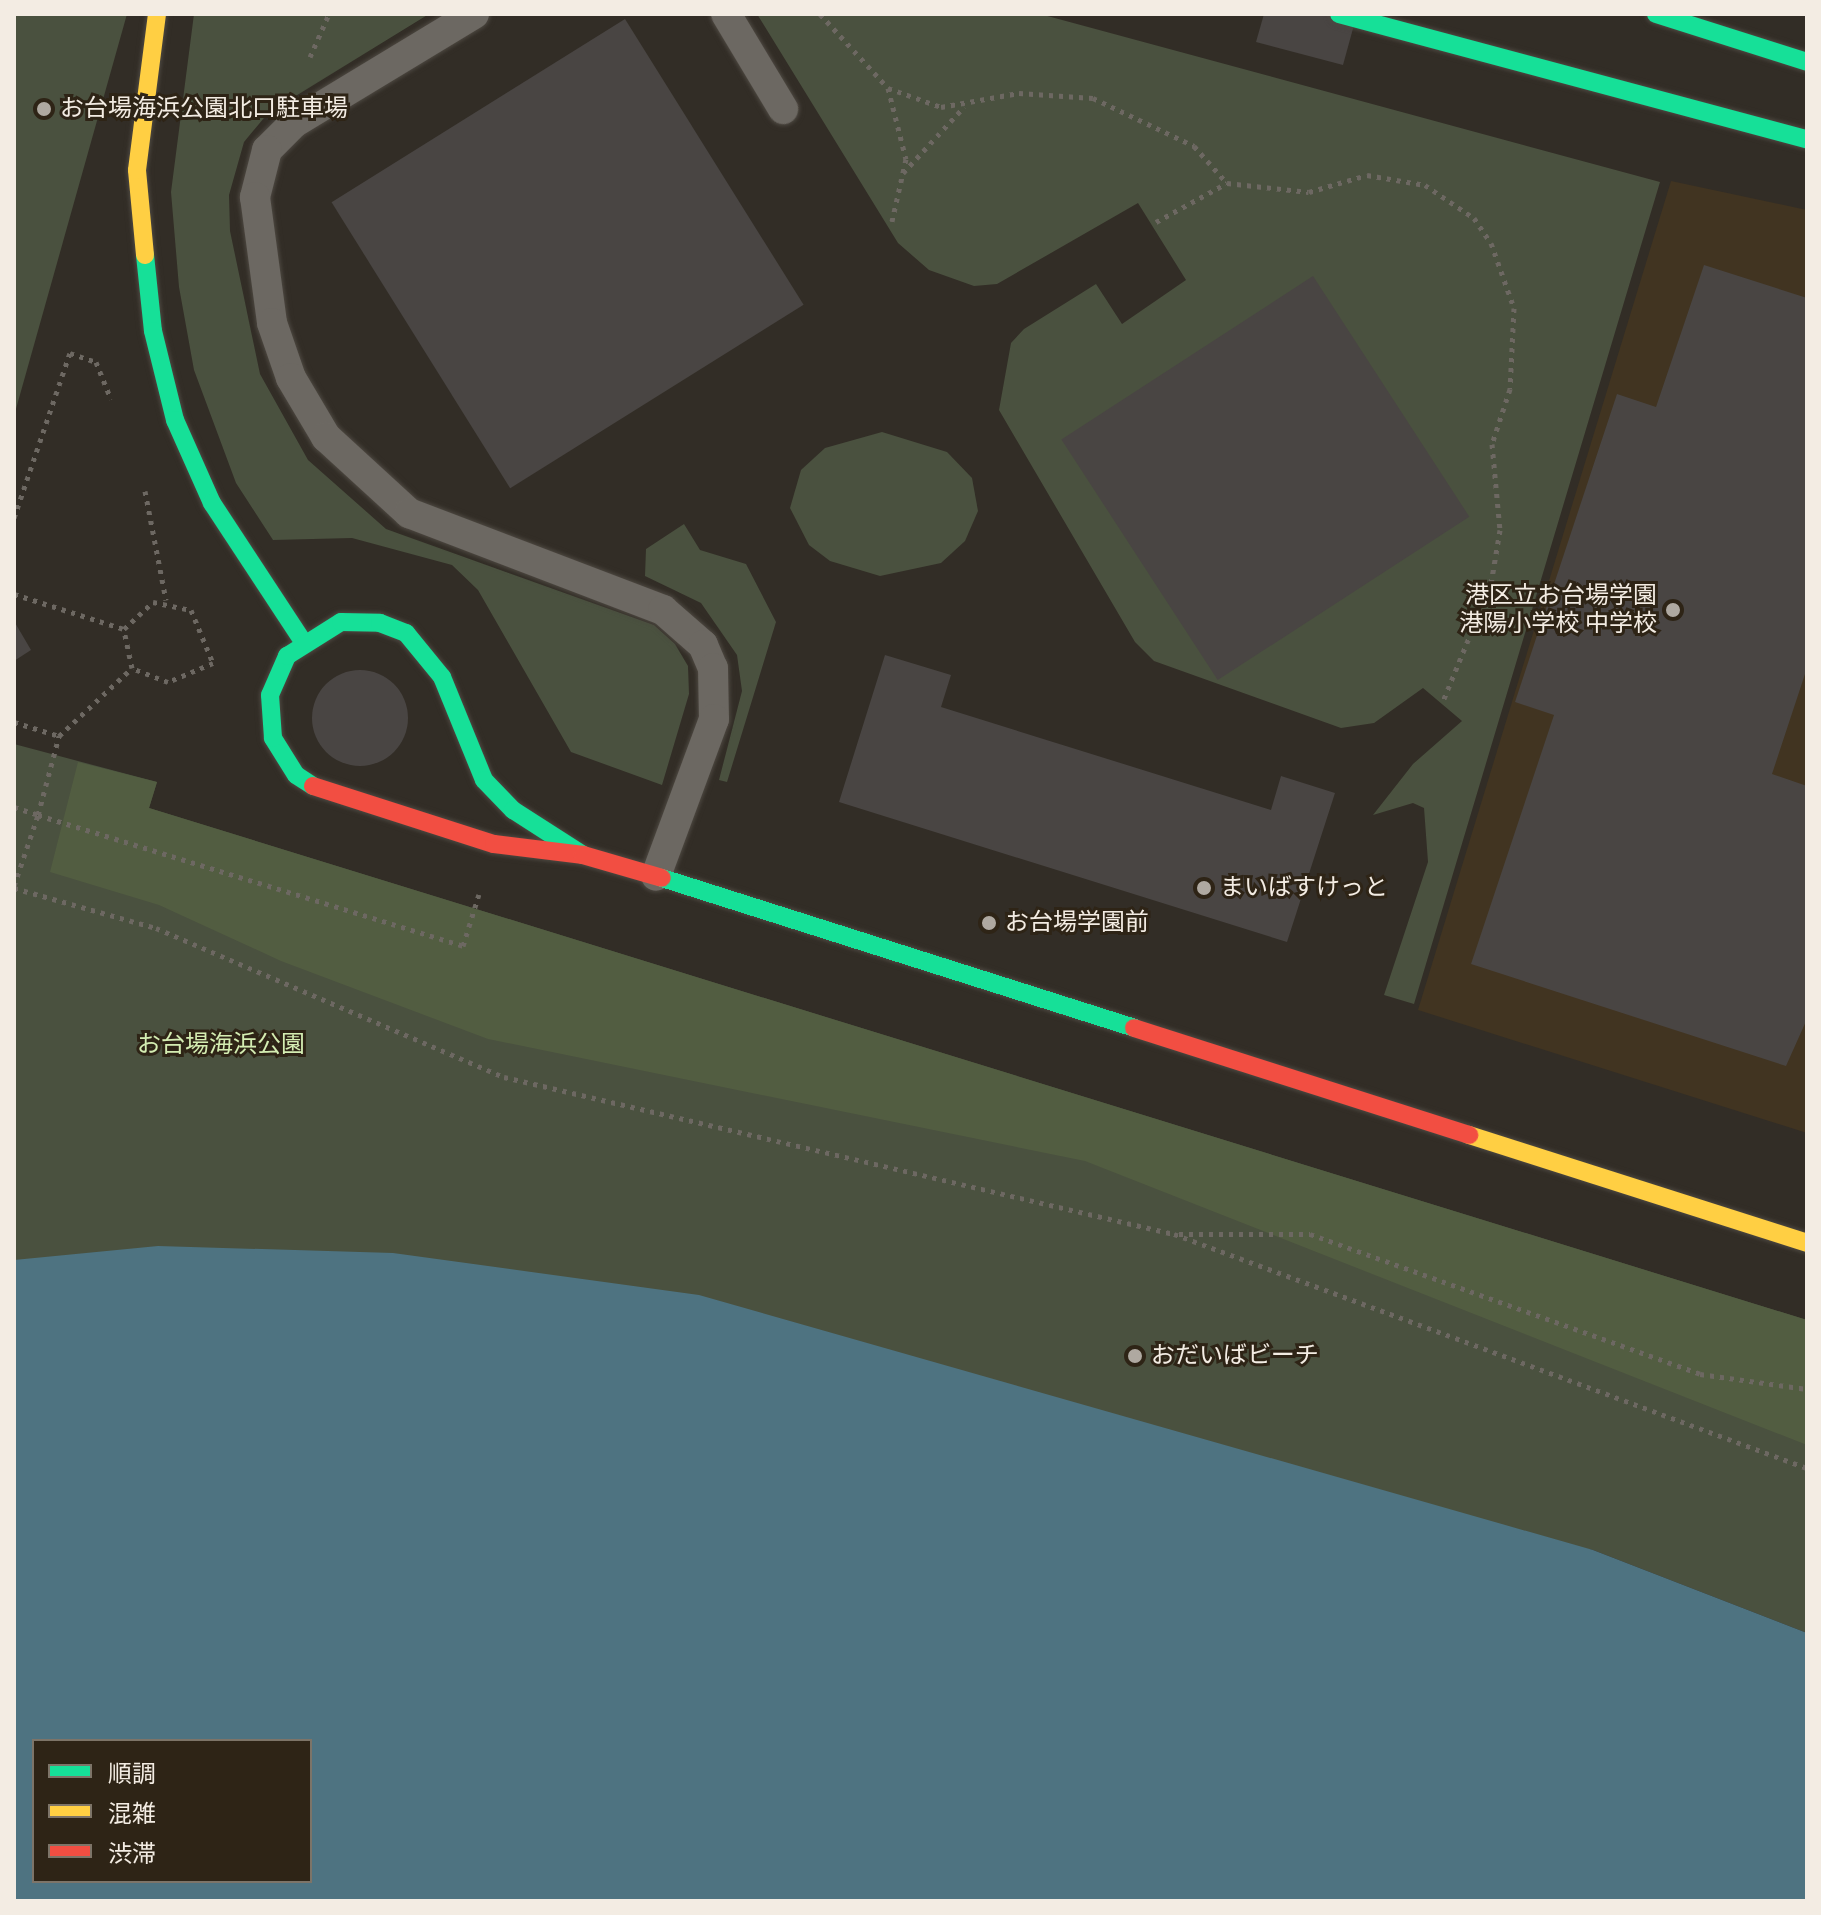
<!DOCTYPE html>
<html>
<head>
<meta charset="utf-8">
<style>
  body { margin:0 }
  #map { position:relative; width:1821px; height:1915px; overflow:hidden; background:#322d26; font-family:"Fira Sans Condensed","Noto Sans JP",sans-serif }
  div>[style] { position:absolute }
  .built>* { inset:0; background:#413421 }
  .green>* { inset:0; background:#4a513f }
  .forest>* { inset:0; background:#525d41 }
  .water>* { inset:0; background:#4e7381 }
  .building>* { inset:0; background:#494543; transform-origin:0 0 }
  .round { border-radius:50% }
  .path>* { height:5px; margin-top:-2.5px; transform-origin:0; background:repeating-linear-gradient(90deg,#6d6862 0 4px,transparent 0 10px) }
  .roads { filter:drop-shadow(0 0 2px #4d4841) drop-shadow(0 0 2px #4d4841) }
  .lane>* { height:30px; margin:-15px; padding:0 15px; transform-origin:15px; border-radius:15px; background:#6c6862 }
  .fast>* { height:18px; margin:-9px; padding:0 9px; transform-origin:9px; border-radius:9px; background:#16e098 }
  .slow>* { height:18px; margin:-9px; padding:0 9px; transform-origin:9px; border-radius:9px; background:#ffcf43 }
  .jam>* { height:18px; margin:-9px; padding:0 9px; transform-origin:9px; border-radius:9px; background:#f24e42 }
  .dots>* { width:22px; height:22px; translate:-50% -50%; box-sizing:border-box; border:4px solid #2e2416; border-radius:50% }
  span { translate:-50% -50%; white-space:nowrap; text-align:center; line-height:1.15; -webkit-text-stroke:6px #2e2416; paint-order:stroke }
  .poi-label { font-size:24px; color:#f3ece3 }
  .left { translate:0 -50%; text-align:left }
  .right { translate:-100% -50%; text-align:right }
  .park-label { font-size:24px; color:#d4edb2 }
  .frame { position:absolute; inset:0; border:16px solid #f3ece3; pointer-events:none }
  .legend { position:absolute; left:32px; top:1739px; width:280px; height:144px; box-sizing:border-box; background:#2e2416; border:2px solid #7d7468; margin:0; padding:10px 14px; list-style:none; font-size:24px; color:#f3ece3 }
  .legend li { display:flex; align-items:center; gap:16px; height:40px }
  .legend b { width:40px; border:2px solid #7d7468 }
</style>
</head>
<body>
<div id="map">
  <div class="built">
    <div style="clip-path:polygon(1671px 181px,1807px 210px,1807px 1133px,1418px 1010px)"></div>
  </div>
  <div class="green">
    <div style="clip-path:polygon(14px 14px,127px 14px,14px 416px)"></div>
    <div style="clip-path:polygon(194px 14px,429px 14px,268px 113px,244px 142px,229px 195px,230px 231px,260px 374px,308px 460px,386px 529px,654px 625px,675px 644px,688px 666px,689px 694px,662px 785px,571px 752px,478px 590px,452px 565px,352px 538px,273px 540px,236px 483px,194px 370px,179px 287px,171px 192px)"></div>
    <div style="clip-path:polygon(757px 14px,1040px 14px,1660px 182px,1414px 1004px,1384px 995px,1428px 862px,1424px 808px,1413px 803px,1373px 815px,1413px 764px,1462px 721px,1423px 688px,1374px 723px,1341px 728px,1154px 661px,1135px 642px,999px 410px,1011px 343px,1024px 329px,1096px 284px,1122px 324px,1186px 280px,1138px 203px,997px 284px,974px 286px,929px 270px,898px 243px)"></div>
    <div style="clip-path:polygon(882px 432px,947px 452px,972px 478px,978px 511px,965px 541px,941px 563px,880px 576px,830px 561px,809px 545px,790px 508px,801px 470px,825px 448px)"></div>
    <div style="clip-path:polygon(684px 524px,700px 550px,746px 564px,776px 622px,727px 782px,719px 780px,742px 691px,737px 655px,701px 603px,645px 576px,646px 549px)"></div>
    <div style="clip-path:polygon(14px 744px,157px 782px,149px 808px,1807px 1320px,1807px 1633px,1593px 1550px,14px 1260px)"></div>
  </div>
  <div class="forest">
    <div style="clip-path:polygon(78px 762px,157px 782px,149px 808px,1807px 1320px,1807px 1445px,1085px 1161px,488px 1039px,281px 961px,159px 905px,50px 872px)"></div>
  </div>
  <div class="water">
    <div style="clip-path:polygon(evenodd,158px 1246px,393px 1253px,699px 1295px,1593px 1550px,1807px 1633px,1807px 1901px,14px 1901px,14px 1260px,158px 1246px,34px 1741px,310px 1741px,310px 1881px,34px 1881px,34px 1741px)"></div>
  </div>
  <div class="building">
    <div style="clip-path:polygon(1264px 14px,1357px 14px,1343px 65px,1256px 42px)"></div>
    <div style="left:625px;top:19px;width:337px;height:346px;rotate:58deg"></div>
    <div style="clip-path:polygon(1704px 265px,1807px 298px,1807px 668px,1772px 774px,1807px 786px,1807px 1019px,1786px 1066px,1471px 964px,1554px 715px,1515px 702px,1617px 394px,1656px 407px)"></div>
    <div style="left:1313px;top:276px;width:287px;height:300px;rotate:57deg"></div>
    <div style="clip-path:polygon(14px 621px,31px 650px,14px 661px)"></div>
    <div style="clip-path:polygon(885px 655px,951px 675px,941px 707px,1271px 810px,1281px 776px,1335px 793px,1287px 942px,839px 802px)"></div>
    <div class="round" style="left:312px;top:670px;width:96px;height:96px"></div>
  </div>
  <div class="path">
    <div style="left:820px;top:14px;width:100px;rotate:47.4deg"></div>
    <div style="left:888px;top:88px;width:73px;rotate:75.8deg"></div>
    <div style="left:906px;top:159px;width:64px;rotate:102.7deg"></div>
    <div style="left:310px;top:57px;width:47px;rotate:-66.2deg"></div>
    <div style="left:888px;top:88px;width:56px;rotate:19.7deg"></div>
    <div style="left:941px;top:107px;width:79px;rotate:-10.2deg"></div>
    <div style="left:1019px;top:93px;width:74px;rotate:3.9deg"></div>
    <div style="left:1093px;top:98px;width:112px;rotate:25.4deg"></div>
    <div style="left:1194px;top:146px;width:50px;rotate:48.3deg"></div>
    <div style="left:903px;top:173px;width:90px;rotate:-47.3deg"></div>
    <div style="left:1156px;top:222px;width:81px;rotate:-28.8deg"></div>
    <div style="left:1227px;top:183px;width:82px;rotate:6.3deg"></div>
    <div style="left:1309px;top:192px;width:60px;rotate:-16.3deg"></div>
    <div style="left:1367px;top:175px;width:59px;rotate:9.8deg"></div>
    <div style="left:1425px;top:185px;width:59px;rotate:34deg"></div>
    <div style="left:1474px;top:218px;width:30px;rotate:56deg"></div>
    <div style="left:1491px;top:243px;width:69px;rotate:70.5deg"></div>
    <div style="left:1514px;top:308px;width:81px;rotate:92.8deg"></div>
    <div style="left:1510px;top:389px;width:58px;rotate:108.1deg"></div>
    <div style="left:1492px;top:444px;width:86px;rotate:84.7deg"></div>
    <div style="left:1500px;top:530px;width:55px;rotate:99.5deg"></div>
    <div style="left:1491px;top:584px;width:126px;rotate:112.3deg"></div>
    <div style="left:145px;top:491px;width:111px;rotate:79.1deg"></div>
    <div style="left:14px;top:518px;width:174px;rotate:-71.3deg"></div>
    <div style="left:70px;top:353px;width:28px;rotate:19deg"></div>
    <div style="left:96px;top:362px;width:40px;rotate:68deg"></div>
    <div style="left:14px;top:594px;width:115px;rotate:17.7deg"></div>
    <div style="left:153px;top:602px;width:39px;rotate:12deg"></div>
    <div style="left:191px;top:610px;width:57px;rotate:67.5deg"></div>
    <div style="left:213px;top:663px;width:49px;rotate:157.1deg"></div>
    <div style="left:168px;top:682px;width:39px;rotate:-159deg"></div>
    <div style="left:132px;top:668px;width:40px;rotate:-102deg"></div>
    <div style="left:124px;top:629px;width:40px;rotate:-43deg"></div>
    <div style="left:14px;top:722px;width:47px;rotate:17.3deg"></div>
    <div style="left:14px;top:807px;width:25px;rotate:18deg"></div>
    <div style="left:38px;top:815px;width:82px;rotate:-75.1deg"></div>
    <div style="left:59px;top:736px;width:100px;rotate:-43deg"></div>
    <div style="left:14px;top:886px;width:75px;rotate:-71.3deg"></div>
    <div style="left:38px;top:815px;width:445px;rotate:17.1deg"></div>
    <div style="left:463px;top:946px;width:54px;rotate:-72.9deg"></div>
    <div style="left:14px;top:888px;width:148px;rotate:15.7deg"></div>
    <div style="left:156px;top:928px;width:379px;rotate:23.2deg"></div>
    <div style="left:504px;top:1077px;width:688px;rotate:13.19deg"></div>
    <div style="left:1174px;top:1234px;width:675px;rotate:20.29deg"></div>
    <div style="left:1179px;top:1234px;width:131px"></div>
    <div style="left:1310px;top:1234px;width:414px;rotate:19.7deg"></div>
    <div style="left:1700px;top:1374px;width:108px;rotate:8deg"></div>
  </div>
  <div class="roads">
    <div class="lane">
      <div style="left:474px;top:14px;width:210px;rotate:148.8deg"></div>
      <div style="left:294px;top:123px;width:38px;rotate:135deg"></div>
      <div style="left:267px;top:150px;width:49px;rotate:104.3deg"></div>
      <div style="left:255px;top:197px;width:127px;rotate:82.3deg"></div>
      <div style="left:272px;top:323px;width:58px;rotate:70.9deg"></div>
      <div style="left:291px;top:378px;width:69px;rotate:59.3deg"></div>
      <div style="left:326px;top:437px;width:113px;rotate:42.5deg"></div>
      <div style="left:409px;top:513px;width:272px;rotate:20.9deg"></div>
      <div style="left:663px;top:610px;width:53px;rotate:41.2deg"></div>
      <div style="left:703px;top:645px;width:25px;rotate:67deg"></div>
      <div style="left:713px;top:668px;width:51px;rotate:88.9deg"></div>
      <div style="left:714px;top:719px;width:167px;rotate:110.3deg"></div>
      <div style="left:726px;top:14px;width:111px;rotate:59deg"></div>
    </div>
    <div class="fast">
      <div style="left:1339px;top:14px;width:484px;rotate:15deg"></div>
      <div style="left:1656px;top:14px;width:158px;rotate:17.6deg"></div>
      <div style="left:145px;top:255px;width:76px;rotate:84deg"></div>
      <div style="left:153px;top:331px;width:92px;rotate:76.1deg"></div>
      <div style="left:175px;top:420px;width:91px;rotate:66deg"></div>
      <div style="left:212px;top:503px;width:164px;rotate:56.7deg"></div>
      <div style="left:313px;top:786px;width:20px;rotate:-147deg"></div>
      <div style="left:296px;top:775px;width:44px;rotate:-121.9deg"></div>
      <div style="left:273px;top:738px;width:43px;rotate:-94deg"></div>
      <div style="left:270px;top:695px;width:43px;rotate:-66.4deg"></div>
      <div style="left:287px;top:656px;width:64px;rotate:-32.2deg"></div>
      <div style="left:341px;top:622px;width:39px;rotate:1deg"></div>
      <div style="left:380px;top:623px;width:28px;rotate:21deg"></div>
      <div style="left:406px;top:633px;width:57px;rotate:50.7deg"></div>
      <div style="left:442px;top:677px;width:111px;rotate:67.8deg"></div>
      <div style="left:484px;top:780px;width:42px;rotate:46deg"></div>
      <div style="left:513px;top:810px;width:83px;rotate:32.7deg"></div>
      <div style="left:662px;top:878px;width:495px;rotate:17.6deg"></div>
    </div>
    <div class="slow">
      <div style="left:145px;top:255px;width:85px;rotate:-95.4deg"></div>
      <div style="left:137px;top:170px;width:157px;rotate:-82.7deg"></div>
      <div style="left:1469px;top:1135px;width:355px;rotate:17.7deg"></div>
    </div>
    <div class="jam">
      <div style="left:313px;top:786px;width:190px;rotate:17.8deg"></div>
      <div style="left:494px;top:844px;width:90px;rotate:7deg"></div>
      <div style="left:583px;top:855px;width:82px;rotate:16.2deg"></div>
      <div style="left:1134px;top:1028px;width:352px;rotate:17.7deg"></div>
    </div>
  </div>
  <div class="dots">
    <div style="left:44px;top:109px;background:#afa9a1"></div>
    <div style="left:1673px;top:610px;background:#afa9a1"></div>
    <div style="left:1204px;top:888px;background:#afa9a1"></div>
    <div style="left:989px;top:923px;background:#afa9a1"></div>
    <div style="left:1135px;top:1356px;background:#afa9a1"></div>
  </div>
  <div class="poi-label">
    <span class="left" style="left:60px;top:109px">お台場海浜公園北口駐車場</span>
    <span class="right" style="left:1657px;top:610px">港区立お台場学園<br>港陽小学校 中学校</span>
    <span class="left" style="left:1220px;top:888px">まいばすけっと</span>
    <span class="left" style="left:1005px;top:923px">お台場学園前</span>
    <span class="left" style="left:1151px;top:1356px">おだいばビーチ</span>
  </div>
  <div class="park-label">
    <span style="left:221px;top:1045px">お台場海浜公園</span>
  </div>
  <div class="frame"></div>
  <ul class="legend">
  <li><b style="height:10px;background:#16e098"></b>順調</li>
  <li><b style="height:10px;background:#ffcf43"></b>混雑</li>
  <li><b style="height:10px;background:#f24e42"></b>渋滞</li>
  </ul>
</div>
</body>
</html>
